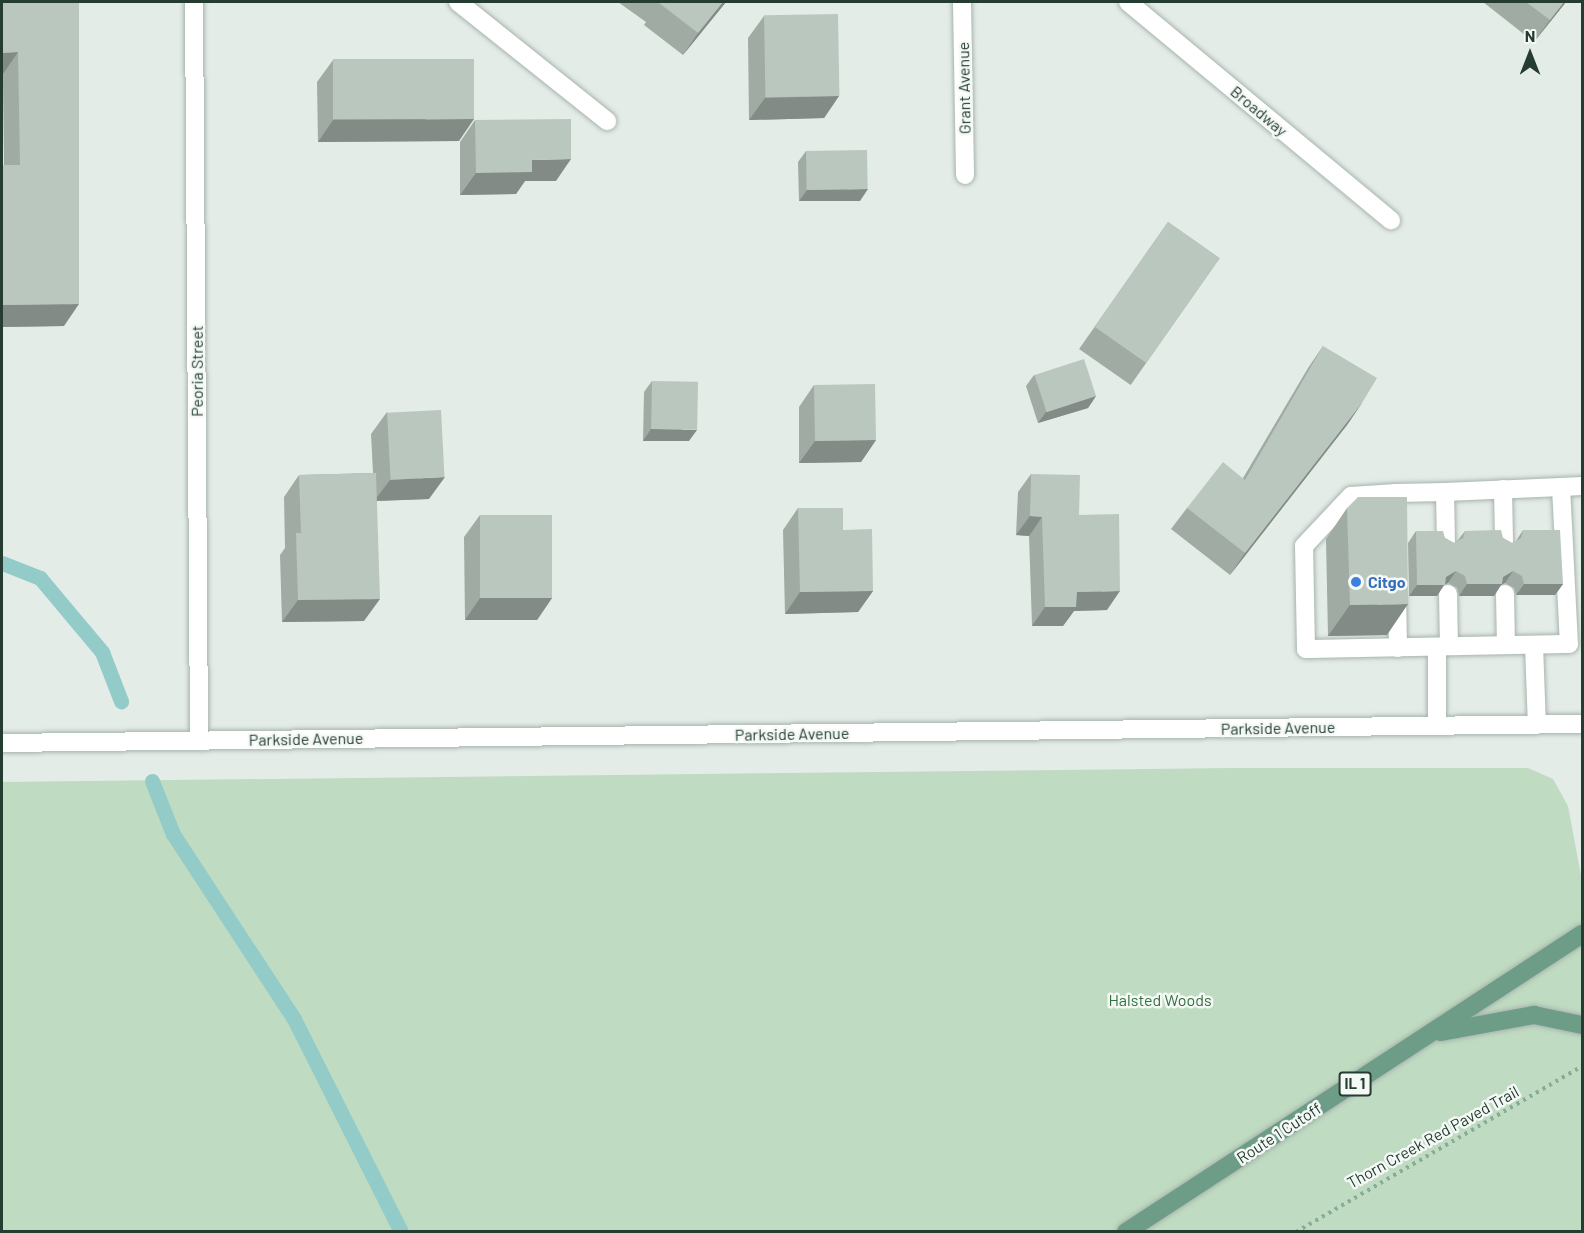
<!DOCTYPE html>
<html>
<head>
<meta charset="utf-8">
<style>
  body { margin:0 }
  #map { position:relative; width:1584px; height:1233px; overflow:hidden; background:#e4ece7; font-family:Barlow,sans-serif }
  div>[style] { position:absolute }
  .green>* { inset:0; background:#bfdbc1 }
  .stream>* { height:15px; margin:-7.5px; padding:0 7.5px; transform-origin:7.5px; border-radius:7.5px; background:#92cbc8 }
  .path>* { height:4px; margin-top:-2px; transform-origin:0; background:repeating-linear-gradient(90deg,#88ac99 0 3px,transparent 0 7.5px) }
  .roads { filter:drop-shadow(0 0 2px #a7b4ad) drop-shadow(0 0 2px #a7b4ad) }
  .minor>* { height:18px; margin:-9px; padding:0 9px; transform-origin:9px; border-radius:9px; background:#fff }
  .major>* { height:18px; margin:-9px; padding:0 9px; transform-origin:9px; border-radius:9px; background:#6d9d87 }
  .wall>* { inset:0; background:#a0aba4; transform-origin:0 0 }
  .shaded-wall>* { inset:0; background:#828b86 }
  .building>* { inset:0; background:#bac7bf; transform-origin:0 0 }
  .dots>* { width:16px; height:16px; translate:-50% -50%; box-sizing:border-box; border:3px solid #f4f9f6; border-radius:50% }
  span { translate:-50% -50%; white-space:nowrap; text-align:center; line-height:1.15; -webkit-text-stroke:5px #f4f9f6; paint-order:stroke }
  .shield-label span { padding:2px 4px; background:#f4f9f6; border:2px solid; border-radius:4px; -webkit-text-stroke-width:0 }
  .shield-label { font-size:15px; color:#253c31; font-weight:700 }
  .street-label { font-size:16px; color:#253c31 }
  .shop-label { font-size:16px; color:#366cbe; font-weight:700 }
  .left { translate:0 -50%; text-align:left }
  .park-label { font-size:16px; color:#346f3e }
  .frame { position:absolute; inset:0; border:3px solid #253c31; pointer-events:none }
  .north { position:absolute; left:1500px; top:24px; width:60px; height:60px; -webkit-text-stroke:4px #f4f9f6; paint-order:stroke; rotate:0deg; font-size:16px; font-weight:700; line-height:24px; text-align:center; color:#253c31 }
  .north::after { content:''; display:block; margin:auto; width:21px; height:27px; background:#253c31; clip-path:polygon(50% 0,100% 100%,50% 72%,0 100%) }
</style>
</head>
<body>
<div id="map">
  <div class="green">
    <div style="clip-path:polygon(1235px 768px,1528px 768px,1553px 779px,1568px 806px,1582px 881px,1582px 1231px,2px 1231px,2px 782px)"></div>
  </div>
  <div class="stream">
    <div style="left:2px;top:563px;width:41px;rotate:21.5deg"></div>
    <div style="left:40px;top:578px;width:97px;rotate:50deg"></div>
    <div style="left:102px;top:652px;width:53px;rotate:68.8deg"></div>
    <div style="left:152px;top:781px;width:57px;rotate:68.4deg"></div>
    <div style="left:173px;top:834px;width:221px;rotate:56.8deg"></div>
    <div style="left:294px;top:1019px;width:238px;rotate:63.3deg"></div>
  </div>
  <div class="path">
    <div style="left:1296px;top:1232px;width:331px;rotate:-30.1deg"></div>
  </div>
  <div class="roads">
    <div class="minor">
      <div style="left:194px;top:2px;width:739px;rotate:89.61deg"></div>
      <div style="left:458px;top:2px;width:191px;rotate:38.6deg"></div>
      <div style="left:962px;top:2px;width:173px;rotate:89deg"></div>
      <div style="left:1128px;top:2px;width:342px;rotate:39.7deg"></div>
      <div style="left:1561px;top:487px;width:157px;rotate:87.1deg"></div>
      <div style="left:1569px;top:644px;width:263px;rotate:178.9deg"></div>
      <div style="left:1306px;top:649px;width:103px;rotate:-91.1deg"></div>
      <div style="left:1304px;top:546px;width:69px;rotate:-46.8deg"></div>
      <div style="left:1351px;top:496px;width:45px;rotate:-3.8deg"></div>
      <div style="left:1396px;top:493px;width:49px;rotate:-1.2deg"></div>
      <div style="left:1445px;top:492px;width:116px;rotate:-2.5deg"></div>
      <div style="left:1561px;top:487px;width:21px;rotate:-3deg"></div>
      <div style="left:1503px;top:489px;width:54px;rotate:88.9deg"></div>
      <div style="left:1445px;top:492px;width:51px;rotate:88.9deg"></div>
      <div style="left:1397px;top:594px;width:54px;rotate:88.9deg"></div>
      <div style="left:1448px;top:594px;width:52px;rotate:88.9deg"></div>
      <div style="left:1505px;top:594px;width:51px;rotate:88.9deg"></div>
      <div style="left:1534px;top:645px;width:80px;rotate:87.9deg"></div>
      <div style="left:1437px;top:647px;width:79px;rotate:90deg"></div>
      <div style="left:2px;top:743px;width:1580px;rotate:-0.69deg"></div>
    </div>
    <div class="major">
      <div style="left:1441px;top:1032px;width:95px;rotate:-10.4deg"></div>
      <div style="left:1534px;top:1015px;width:49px;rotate:11.8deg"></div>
      <div style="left:1126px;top:1232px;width:545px;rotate:-33.16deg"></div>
    </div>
  </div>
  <div class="wall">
    <div style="clip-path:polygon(2px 2px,79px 2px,64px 326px,2px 327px,2px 165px,4px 165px)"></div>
    <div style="clip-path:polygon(618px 2px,726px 2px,683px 55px,644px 25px,646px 22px)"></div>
    <div style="clip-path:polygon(1483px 2px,1566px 2px,1534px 42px)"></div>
    <div style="clip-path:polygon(764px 16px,839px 96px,824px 118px,749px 120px,748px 38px)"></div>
    <div style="clip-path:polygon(333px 60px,459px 141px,318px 142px,317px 82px)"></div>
    <div style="clip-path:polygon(475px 120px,556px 181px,525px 181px,516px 194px,460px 195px,460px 142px)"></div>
    <div style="clip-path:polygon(806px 151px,860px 201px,799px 201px,798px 162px)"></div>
    <div style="left:1168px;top:222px;width:63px;height:155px;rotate:35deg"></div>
    <div style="clip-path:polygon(1323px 346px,1362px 403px,1347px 425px,1230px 575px,1171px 529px,1187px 508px,1243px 478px,1308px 368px)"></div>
    <div style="clip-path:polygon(1034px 375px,1096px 396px,1088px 408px,1038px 423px,1026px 386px)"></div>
    <div style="clip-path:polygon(652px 381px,689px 441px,643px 441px,644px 392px)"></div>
    <div style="clip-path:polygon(814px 385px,876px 440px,861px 462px,799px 463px,799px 407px)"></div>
    <div style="clip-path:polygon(387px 412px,429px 499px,377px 501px,364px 621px,282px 622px,280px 555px,285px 548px,284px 497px,299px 475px,373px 473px,371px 434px)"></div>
    <div style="clip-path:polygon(1031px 474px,1079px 515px,1107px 610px,1074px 611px,1063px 626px,1032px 626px,1029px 536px,1016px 535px,1018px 492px)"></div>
    <div style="clip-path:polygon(798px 508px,843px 530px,873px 591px,858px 612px,785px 614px,783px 530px)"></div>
    <div style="clip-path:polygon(1347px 508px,1387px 635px,1328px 636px,1326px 539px)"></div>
    <div style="clip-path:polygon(480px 515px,552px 598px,537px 620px,465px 620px,464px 537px)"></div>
    <div style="clip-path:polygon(1523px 530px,1563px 584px,1555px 595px,1516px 595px,1514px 588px,1505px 583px,1501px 585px,1494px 596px,1459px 596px,1457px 588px,1448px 583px,1444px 585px,1437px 596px,1409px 596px,1408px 543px,1416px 531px,1445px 538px,1454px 543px,1458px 540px,1465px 531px,1503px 538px,1512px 543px,1516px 541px)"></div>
  </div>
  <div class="shaded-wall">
    <div style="clip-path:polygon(723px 2px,726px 2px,683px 55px,698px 33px)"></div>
    <div style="clip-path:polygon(1564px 2px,1566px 2px,1534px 42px,1550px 20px)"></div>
    <div style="clip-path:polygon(18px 52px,3px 74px,2px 74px,2px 53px)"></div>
    <div style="clip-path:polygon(839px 96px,824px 118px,749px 120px,765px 98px)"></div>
    <div style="clip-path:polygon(474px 119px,459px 141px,318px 142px,333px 120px)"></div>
    <div style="clip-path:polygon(571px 159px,556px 181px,525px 181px,516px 194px,460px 195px,476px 173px,532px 160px)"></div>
    <div style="clip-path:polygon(868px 189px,860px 201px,799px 201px,807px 190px)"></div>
    <div style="clip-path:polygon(79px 304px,64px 326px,2px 327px,2px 305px)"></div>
    <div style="clip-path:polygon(1096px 396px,1088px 408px,1038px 423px,1046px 412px)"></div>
    <div style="clip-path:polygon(1362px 403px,1347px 425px,1230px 575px,1245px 553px)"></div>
    <div style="clip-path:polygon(651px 429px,697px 430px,689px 441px,643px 441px)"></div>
    <div style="clip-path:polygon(876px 440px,861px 462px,799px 463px,815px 441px)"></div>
    <div style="clip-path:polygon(445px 477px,429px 499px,374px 501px,390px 480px)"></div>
    <div style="clip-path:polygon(1030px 516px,1042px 517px,1029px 536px,1016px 535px)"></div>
    <div style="clip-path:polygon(1456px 571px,1448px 583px,1444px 585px,1437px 596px,1409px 596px,1417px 585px)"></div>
    <div style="clip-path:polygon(1513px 571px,1505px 583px,1501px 585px,1494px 596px,1459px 596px,1467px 584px,1503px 577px)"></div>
    <div style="clip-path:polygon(1524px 584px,1563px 584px,1555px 595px,1516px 595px)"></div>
    <div style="clip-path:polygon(873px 591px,858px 612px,785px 614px,800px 592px)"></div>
    <div style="clip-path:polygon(1120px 591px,1107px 610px,1074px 611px,1063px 626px,1032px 626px,1045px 607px,1077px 592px)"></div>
    <div style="clip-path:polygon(480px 598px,552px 598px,537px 620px,465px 620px)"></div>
    <div style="clip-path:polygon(380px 599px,364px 621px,282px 622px,298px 600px)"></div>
    <div style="clip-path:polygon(1408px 604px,1387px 635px,1328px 636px,1350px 605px)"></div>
  </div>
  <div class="building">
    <div style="clip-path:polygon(2px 2px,79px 2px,79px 304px,2px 305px,2px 165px,20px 165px,18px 52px,2px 53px)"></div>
    <div style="clip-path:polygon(660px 2px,723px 2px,698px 33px,659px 3px)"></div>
    <div style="clip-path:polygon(1526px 2px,1564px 2px,1550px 20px)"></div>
    <div style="left:838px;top:14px;width:82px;height:74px;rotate:89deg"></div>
    <div style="left:474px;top:59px;width:60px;height:141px;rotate:90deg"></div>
    <div style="clip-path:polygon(571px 119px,571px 159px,532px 160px,532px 172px,476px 173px,475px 120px)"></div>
    <div style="left:867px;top:150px;width:39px;height:61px;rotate:89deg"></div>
    <div style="left:1168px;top:222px;width:63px;height:128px;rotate:35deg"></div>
    <div style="clip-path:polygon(1323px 346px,1377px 378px,1362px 403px,1245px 553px,1187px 508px,1223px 462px,1245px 480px)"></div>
    <div style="left:1084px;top:359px;width:39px;height:52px;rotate:72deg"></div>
    <div style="left:652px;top:381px;width:46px;height:48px;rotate:1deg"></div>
    <div style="left:875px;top:384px;width:56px;height:61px;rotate:89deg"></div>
    <div style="left:441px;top:410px;width:67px;height:54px;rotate:87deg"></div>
    <div style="clip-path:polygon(376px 473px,380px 599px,298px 600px,296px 533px,301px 533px,299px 475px)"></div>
    <div style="clip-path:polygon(1031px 474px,1080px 475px,1079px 515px,1119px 514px,1120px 591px,1077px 592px,1076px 607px,1045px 607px,1042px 517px,1030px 516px)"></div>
    <div style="clip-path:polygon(1358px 497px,1407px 497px,1408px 604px,1350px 605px,1347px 508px)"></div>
    <div style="clip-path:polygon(798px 508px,843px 508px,843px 530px,872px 529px,873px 591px,800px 592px)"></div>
    <div style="left:480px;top:515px;width:72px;height:83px"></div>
    <div style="clip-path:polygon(1501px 530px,1503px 538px,1512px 543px,1521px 538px,1523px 530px,1560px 530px,1563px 584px,1524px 584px,1522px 576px,1513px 571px,1503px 577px,1502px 584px,1467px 584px,1465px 576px,1456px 571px,1446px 577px,1445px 585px,1417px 585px,1416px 531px,1443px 531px,1445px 538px,1454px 543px,1463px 538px,1465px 531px)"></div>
  </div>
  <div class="dots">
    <div style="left:1356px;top:582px;background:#3f7fe0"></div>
  </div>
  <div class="shield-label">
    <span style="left:1355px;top:1084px">IL 1</span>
  </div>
  <div class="street-label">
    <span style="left:964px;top:88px;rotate:-91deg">Grant Avenue</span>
    <span style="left:1259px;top:111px;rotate:40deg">Broadway</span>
    <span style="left:197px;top:371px;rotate:-90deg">Peoria Street</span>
    <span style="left:1278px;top:728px;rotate:-1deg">Parkside Avenue</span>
    <span style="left:792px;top:734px;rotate:-1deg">Parkside Avenue</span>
    <span style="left:306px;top:739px;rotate:-1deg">Parkside Avenue</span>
    <span style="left:1279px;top:1133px;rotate:-33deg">Route 1 Cutoff</span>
    <span style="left:1433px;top:1137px;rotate:-29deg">Thorn Creek Red Paved Trail</span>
  </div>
  <div class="shop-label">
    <span class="left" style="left:1368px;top:582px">Citgo</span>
  </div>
  <div class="park-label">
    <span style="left:1160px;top:1000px">Halsted Woods</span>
  </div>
  <div class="frame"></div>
  <div class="north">N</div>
</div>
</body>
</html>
